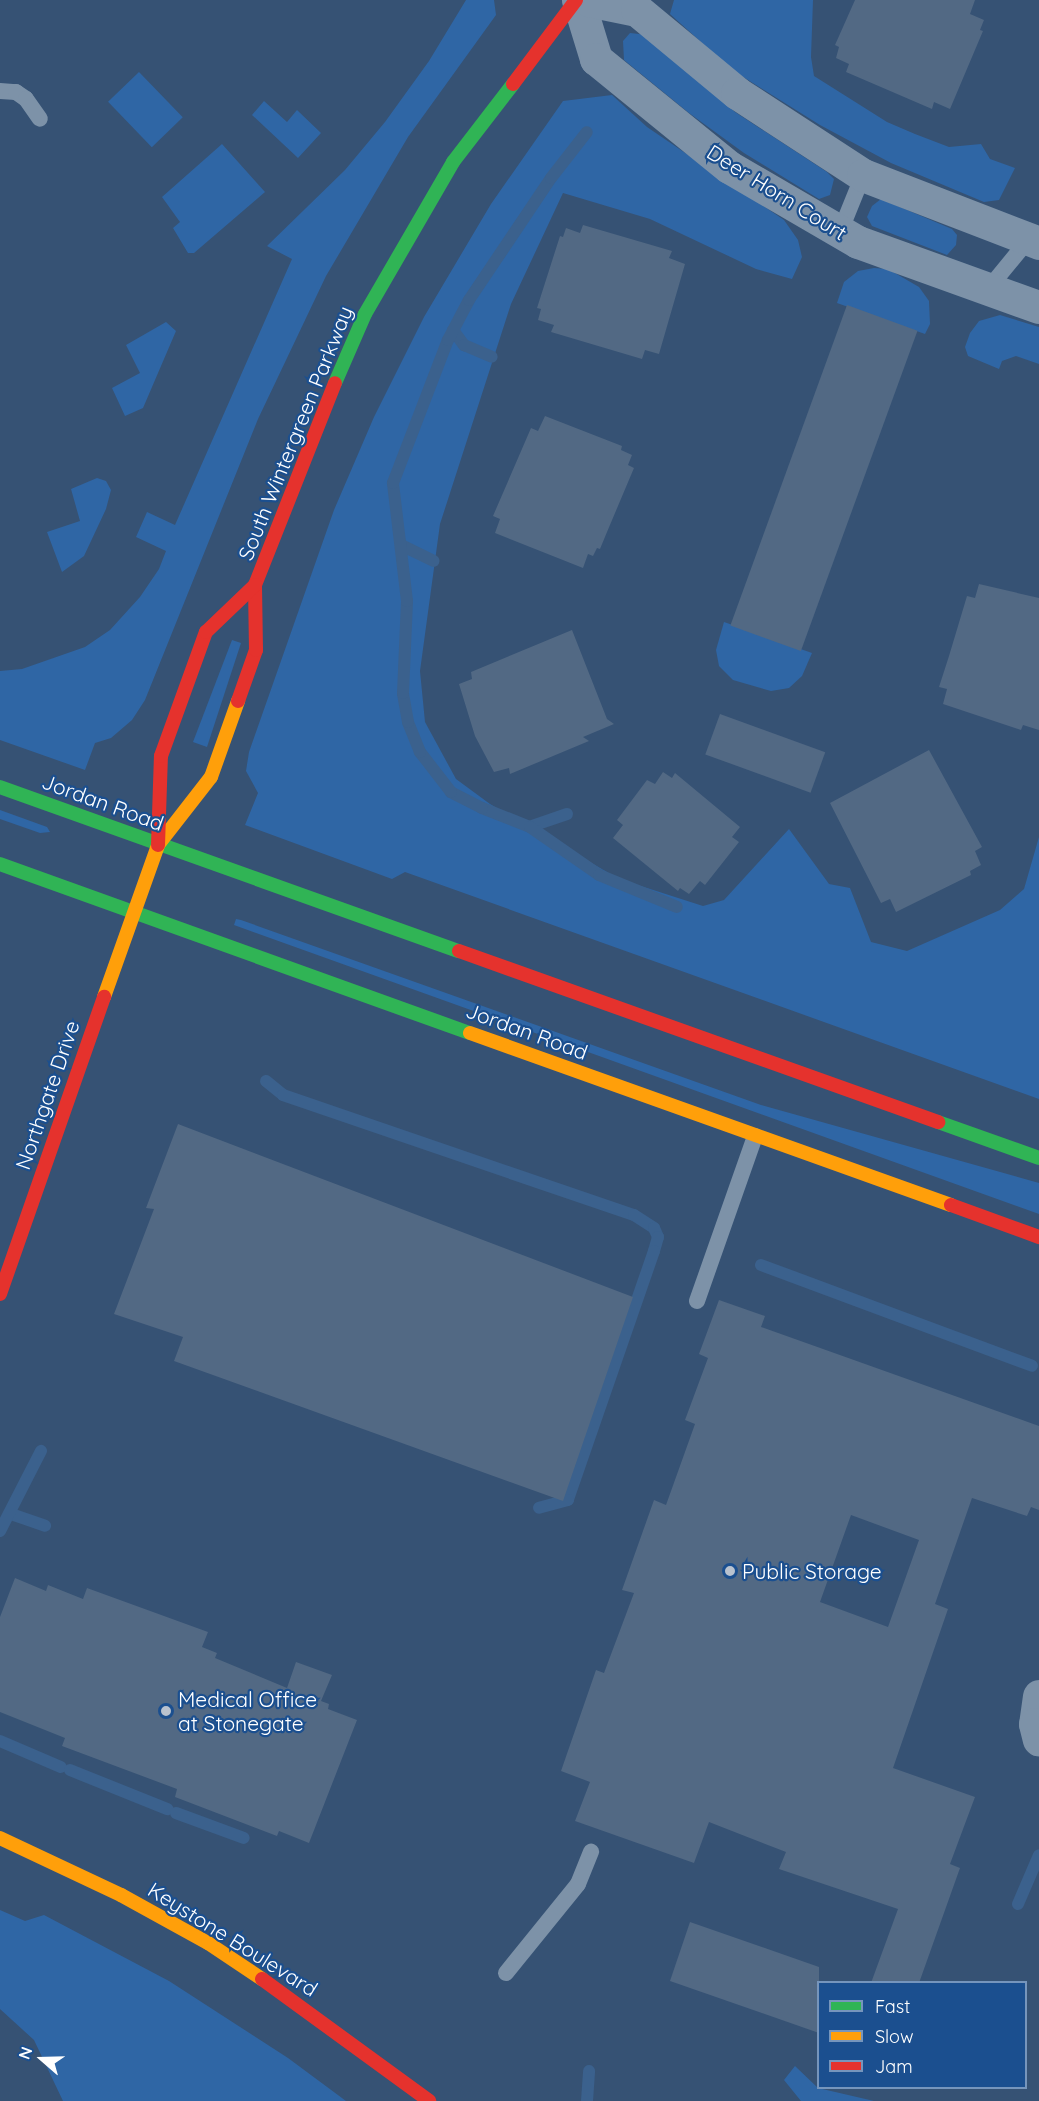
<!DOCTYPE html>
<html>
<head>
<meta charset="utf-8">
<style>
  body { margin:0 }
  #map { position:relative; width:1039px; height:2101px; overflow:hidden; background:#365274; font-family:Quicksand,sans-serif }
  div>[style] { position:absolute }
  .green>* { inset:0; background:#2f66a5; transform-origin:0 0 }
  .stream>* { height:12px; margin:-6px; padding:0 6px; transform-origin:6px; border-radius:6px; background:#3b618d }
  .building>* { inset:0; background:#526984; transform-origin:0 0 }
  .lane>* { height:16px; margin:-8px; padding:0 8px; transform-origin:8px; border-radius:8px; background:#7d92a8 }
  .street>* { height:33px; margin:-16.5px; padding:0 16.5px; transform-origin:16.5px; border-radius:16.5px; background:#7d92a8 }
  .fast>* { height:14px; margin:-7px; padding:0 7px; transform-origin:7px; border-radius:7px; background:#30b455 }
  .slow>* { height:14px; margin:-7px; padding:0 7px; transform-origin:7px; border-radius:7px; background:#ff9f0a }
  .jam>* { height:14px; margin:-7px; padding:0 7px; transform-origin:7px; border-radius:7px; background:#e5322d }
  .dots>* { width:16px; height:16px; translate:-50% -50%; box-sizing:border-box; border:3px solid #1b4f8f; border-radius:50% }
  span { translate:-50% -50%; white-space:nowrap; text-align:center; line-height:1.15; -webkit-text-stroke:4.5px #1b4f8f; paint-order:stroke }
  .street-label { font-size:21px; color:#fff }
  .poi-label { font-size:21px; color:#fff }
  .left { translate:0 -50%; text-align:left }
  .legend { position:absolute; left:817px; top:1981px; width:210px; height:108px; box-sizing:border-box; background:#1b4f8f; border:2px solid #7695bc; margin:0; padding:8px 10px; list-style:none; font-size:18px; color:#fff }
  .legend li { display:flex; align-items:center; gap:12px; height:30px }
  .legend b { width:30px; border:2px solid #7695bc }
  .north { position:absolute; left:12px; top:2029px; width:60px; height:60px; -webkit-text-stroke:4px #1b4f8f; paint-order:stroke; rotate:290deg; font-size:16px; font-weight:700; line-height:24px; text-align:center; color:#fff }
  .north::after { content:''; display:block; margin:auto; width:21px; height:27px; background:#fff; clip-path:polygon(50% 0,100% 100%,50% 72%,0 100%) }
</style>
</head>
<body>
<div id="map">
  <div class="green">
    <div style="clip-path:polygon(466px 0,494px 0,496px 15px,408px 137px,326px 276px,258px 419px,145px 700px,132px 720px,111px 738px,95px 743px,85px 770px,0 740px,0 671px,22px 669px,85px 647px,110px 630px,140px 597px,159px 569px,166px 551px,136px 537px,147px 512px,175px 525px,292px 259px,267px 246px,345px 170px,385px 122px,429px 61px)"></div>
    <div style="clip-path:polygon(674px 0,813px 0,811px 57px,814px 76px,887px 122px,915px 134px,949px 147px,981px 144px,990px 159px,1015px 168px,999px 200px,984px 202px,891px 163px,820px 125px,732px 70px,670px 14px)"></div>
    <div style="clip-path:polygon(630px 33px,648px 35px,735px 112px,827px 172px,834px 179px,830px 195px,819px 199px,744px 153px,689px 113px,624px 60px,623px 41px)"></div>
    <div style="left:139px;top:72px;width:63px;height:43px;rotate:46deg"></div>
    <div style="clip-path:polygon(612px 95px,647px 127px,784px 220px,798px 240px,802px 257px,792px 279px,756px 269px,650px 219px,563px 193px,511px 304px,440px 524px,420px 671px,425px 722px,456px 779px,490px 804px,619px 879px,703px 906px,724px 900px,789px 829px,829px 884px,850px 888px,871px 942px,907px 951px,1000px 910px,1024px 889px,1039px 837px,1039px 1099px,405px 872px,392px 879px,245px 825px,258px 793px,246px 771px,249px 752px,334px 510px,374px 417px,424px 317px,491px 204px,563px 101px)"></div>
    <div style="clip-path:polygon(264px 101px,287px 122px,297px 110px,321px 133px,298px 158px,252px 115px)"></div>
    <div style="clip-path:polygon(222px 144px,265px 192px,194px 253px,188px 253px,173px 228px,180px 222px,162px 197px)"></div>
    <div style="clip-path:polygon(881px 199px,952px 229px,957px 235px,956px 245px,947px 255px,872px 226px,867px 217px,872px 206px)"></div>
    <div style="clip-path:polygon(874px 268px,888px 269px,919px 287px,929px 301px,930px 324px,925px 334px,837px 303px,844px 282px,858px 271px)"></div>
    <div style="clip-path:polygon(1000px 315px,1039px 327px,1039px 364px,1016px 356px,1002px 361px,999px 369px,968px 356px,965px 347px,970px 333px,979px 321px)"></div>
    <div style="clip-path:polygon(166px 322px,176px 331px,143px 408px,125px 416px,112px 388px,140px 373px,126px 345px)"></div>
    <div style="clip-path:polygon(97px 478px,106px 481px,111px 490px,106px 509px,84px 556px,62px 572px,47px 532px,80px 521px,71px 489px)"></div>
    <div style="clip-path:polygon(724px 622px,812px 653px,802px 676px,789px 688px,771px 691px,733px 680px,719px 666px,716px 650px)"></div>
    <div style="clip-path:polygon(232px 640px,241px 643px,207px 747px,193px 742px)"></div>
    <div style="clip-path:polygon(0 810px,47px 827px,50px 832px,40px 833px,0 819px)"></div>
    <div style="clip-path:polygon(241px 920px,761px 1105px,1039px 1183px,1039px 1214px,234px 925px,236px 919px)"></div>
    <div style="clip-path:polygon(0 1910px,25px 1921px,44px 1915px,169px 1981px,288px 2058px,346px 2101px,63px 2101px,34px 2040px,0 2009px)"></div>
    <div style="clip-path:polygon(795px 2066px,818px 2088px,874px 2101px,801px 2101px,784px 2080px)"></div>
  </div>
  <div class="stream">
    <div style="left:453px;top:330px;width:19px;rotate:54deg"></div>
    <div style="left:464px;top:345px;width:30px;rotate:23deg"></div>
    <div style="left:403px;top:546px;width:34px;rotate:26deg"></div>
    <div style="left:567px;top:814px;width:39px;rotate:161deg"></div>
    <div style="left:530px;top:827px;width:52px;rotate:-158.4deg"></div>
    <div style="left:482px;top:808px;width:35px;rotate:-153deg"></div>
    <div style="left:451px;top:792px;width:51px;rotate:-127.8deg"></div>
    <div style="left:420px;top:752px;width:32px;rotate:-112deg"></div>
    <div style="left:408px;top:722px;width:29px;rotate:-100deg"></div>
    <div style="left:403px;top:693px;width:92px;rotate:-87.5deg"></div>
    <div style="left:407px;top:601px;width:119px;rotate:-96.8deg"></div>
    <div style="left:393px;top:483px;width:153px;rotate:-69deg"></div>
    <div style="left:448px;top:340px;width:45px;rotate:-62.3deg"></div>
    <div style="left:469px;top:300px;width:147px;rotate:-56.1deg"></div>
    <div style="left:551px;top:178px;width:58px;rotate:-52deg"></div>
    <div style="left:530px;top:827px;width:84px;rotate:34.8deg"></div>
    <div style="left:599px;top:875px;width:84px;rotate:22.3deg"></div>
    <div style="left:266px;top:1081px;width:22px;rotate:39deg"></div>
    <div style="left:283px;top:1095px;width:371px;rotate:18.9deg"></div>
    <div style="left:634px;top:1215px;width:24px;rotate:33deg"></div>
    <div style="left:654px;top:1228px;width:10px;rotate:66deg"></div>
    <div style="left:658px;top:1237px;width:15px;rotate:106deg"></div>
    <div style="left:654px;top:1251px;width:263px;rotate:109.1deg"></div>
    <div style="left:568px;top:1500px;width:30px;rotate:165deg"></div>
    <div style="left:761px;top:1265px;width:289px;rotate:20.4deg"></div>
    <div style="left:11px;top:1514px;width:36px;rotate:19deg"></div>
    <div style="left:0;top:1531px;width:90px;rotate:-62.9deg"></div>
    <div style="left:0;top:1741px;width:66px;rotate:23.1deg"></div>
    <div style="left:70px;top:1770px;width:105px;rotate:21.9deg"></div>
    <div style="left:176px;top:1813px;width:72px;rotate:20.2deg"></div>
    <div style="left:1018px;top:1904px;width:53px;rotate:-66.8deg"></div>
    <div style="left:587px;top:2101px;width:30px;rotate:-86deg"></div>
  </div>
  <div class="building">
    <div style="clip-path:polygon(855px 0,975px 0,970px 14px,984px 20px,980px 30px,983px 31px,950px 109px,934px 102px,932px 109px,846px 72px,849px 64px,836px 58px,839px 47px,835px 45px)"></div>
    <div style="clip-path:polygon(583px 225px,672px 251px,669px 258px,685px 264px,659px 354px,645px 350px,642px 359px,551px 332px,554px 325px,538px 320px,541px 309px,537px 308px,560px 236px,563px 237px,566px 228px,580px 233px)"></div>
    <div style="left:847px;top:305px;width:75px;height:341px;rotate:20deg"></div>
    <div style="clip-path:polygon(545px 416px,622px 446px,621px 450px,632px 455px,628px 465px,634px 468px,607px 532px,600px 549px,597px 548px,593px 556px,588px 554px,583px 568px,495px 533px,500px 519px,493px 516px,531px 428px,538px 431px)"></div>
    <div style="clip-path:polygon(979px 584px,1039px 598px,1039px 730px,1023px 725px,1021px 730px,943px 704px,947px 689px,939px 687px,949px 656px,967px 596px,975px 598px)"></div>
    <div style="clip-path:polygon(572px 630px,607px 719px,614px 724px,583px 737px,589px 741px,510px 774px,509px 768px,494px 772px,475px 736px,459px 684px,472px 679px,471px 672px)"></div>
    <div style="left:720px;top:714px;width:112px;height:43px;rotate:20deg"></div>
    <div style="clip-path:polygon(929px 750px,982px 847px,975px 851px,981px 865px,970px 871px,971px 875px,896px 912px,890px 899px,881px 903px,830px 803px)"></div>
    <div style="clip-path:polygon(663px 772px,672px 778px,675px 773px,740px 827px,732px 837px,739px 842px,705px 885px,700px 881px,689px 894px,680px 888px,678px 891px,613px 838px,623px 825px,617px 820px,647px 780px,655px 784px)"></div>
    <div style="clip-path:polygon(178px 1124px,633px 1297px,563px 1501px,174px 1361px,183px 1337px,114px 1314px,154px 1209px,146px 1208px)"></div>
    <div style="clip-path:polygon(evenodd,719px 1300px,765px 1316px,761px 1327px,1039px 1426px,1039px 1510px,1031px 1507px,1027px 1516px,972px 1498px,935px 1604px,948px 1609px,893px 1768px,975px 1797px,950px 1864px,960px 1868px,919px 1983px,871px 1983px,898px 1909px,779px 1869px,786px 1852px,709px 1822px,694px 1863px,575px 1821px,590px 1782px,561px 1771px,596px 1670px,604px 1673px,634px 1593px,622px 1590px,654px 1500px,666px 1505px,695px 1424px,685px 1420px,708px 1358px,699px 1354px,719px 1300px,851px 1515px,919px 1540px,888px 1627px,820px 1602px,851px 1515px)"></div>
    <div style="clip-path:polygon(15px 1578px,46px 1591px,48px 1585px,83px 1599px,87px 1588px,208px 1632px,202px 1647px,217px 1653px,215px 1658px,287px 1688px,296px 1662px,332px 1675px,321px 1701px,329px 1704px,328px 1709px,357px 1720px,309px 1843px,279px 1831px,277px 1836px,175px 1797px,177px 1789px,62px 1746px,65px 1738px,0 1712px,0 1617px)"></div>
    <div style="clip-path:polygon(690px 1922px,819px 1967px,819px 2033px,670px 1981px)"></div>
  </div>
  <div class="lane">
    <div style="left:0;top:91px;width:16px;rotate:4deg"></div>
    <div style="left:16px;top:92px;width:12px;rotate:35deg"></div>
    <div style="left:26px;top:99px;width:24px;rotate:55deg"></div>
    <div style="left:840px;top:232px;width:61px;rotate:-68deg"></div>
    <div style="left:988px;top:289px;width:65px;rotate:-50.6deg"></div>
    <div style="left:697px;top:1301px;width:175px;rotate:-70.6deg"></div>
    <div style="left:506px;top:1973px;width:114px;rotate:-51deg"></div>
    <div style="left:578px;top:1884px;width:35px;rotate:-68deg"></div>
  </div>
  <div class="street">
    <div style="left:578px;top:0;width:62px;rotate:73deg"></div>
    <div style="left:596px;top:59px;width:171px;rotate:39.1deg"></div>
    <div style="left:729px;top:167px;width:149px;rotate:30.2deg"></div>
    <div style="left:858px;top:242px;width:192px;rotate:19.8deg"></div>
    <div style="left:588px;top:0;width:50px;rotate:11.5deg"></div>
    <div style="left:637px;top:10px;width:130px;rotate:39.7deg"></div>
    <div style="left:737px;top:93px;width:150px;rotate:33.1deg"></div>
    <div style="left:863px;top:175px;width:189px;rotate:21.1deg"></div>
    <div style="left:1039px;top:1696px;width:28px;rotate:98deg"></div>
    <div style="left:1035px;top:1724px;width:16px;rotate:76deg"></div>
  </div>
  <div class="fast">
    <div style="left:335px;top:383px;width:75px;rotate:-66.5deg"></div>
    <div style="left:365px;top:314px;width:176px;rotate:-59.9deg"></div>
    <div style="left:453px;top:162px;width:98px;rotate:-52.4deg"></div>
    <div style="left:0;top:787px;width:487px;rotate:19.7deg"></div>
    <div style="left:0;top:864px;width:499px;rotate:19.8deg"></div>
    <div style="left:938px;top:1122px;width:107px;rotate:19.6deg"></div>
  </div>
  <div class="slow">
    <div style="left:104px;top:997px;width:161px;rotate:-70.4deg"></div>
    <div style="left:158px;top:845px;width:86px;rotate:-52.1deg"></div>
    <div style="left:211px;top:777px;width:81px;rotate:-70.4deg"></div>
    <div style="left:470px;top:1033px;width:511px;rotate:19.68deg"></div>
    <div style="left:0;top:1838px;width:134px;rotate:25.2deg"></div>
    <div style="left:121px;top:1895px;width:99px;rotate:28.9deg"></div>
    <div style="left:208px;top:1943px;width:65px;rotate:33.7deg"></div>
  </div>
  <div class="jam">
    <div style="left:513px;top:84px;width:105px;rotate:-53.1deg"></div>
    <div style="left:238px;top:701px;width:54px;rotate:-70.6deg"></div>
    <div style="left:256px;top:650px;width:65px;rotate:-90.9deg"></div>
    <div style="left:255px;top:585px;width:217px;rotate:-68.4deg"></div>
    <div style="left:158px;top:845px;width:89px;rotate:-88.1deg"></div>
    <div style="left:161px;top:756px;width:132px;rotate:-70.1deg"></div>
    <div style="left:206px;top:632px;width:68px;rotate:-43.8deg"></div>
    <div style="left:459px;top:951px;width:509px;rotate:19.65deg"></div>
    <div style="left:951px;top:1205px;width:94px;rotate:20deg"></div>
    <div style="left:0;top:1294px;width:315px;rotate:-70.7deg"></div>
    <div style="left:262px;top:1979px;width:207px;rotate:36.1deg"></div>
  </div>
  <div class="dots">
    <div style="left:730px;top:1571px;background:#b9c2ce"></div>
    <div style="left:166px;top:1711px;background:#b9c2ce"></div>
  </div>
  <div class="street-label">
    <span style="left:777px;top:192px;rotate:32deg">Deer Horn Court</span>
    <span style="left:295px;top:433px;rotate:-68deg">South Wintergreen Parkway</span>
    <span style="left:103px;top:802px;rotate:20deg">Jordan Road</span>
    <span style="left:527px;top:1031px;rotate:20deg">Jordan Road</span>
    <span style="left:47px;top:1095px;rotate:-71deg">Northgate Drive</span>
    <span style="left:233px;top:1939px;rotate:32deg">Keystone Boulevard</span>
  </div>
  <div class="poi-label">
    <span class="left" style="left:742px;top:1571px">Public Storage</span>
    <span class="left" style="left:178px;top:1711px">Medical Office<br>at Stonegate</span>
  </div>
  <ul class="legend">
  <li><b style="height:8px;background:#30b455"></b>Fast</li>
  <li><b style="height:8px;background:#ff9f0a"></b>Slow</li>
  <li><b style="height:8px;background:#e5322d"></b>Jam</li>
  </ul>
  <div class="north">N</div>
</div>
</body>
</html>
